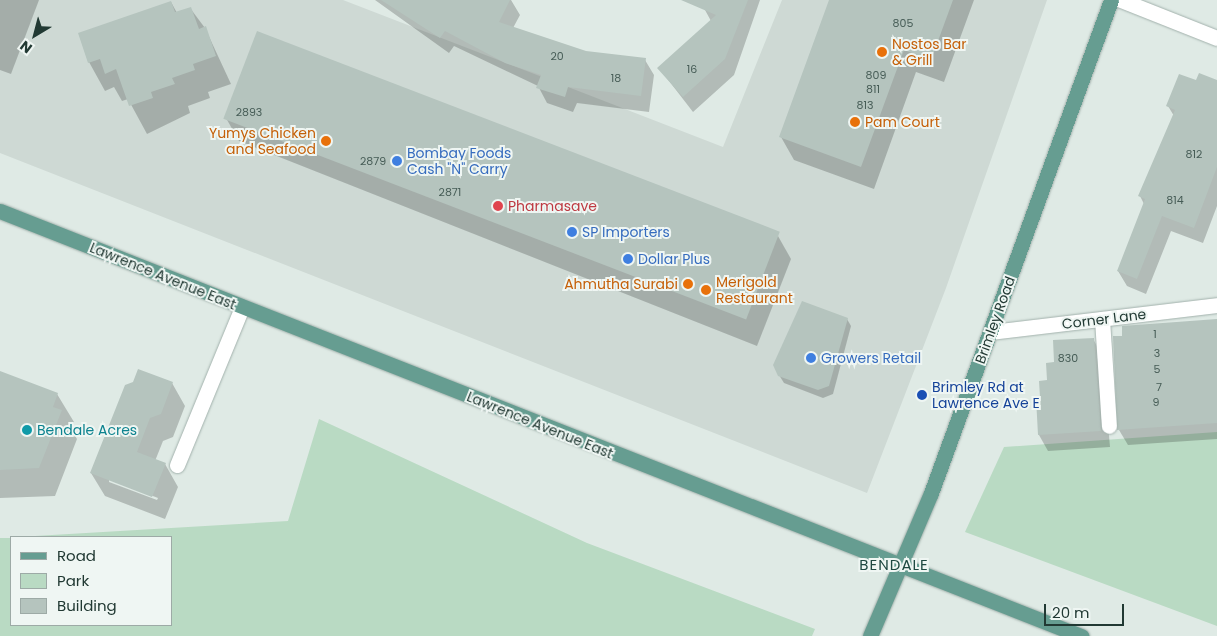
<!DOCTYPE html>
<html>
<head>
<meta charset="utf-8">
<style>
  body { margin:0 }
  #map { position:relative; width:1217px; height:636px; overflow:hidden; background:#dfeae5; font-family:Poppins,sans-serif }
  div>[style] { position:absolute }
  .built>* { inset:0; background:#ced9d4 }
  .green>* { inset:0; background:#b9dac3 }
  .shadow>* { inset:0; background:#0003 }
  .building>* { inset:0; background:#b5c4be; transform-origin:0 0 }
  .roads { filter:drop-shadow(0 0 1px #a2b1ac) drop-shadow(0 0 1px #a2b1ac) }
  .minor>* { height:15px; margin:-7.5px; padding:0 7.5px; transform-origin:7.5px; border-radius:7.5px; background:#fff }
  .major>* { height:15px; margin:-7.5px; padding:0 7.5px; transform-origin:7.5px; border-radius:7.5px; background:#669d91 }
  .dots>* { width:14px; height:14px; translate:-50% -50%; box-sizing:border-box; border:2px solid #eff6f3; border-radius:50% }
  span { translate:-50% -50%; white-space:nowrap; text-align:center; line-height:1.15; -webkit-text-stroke:4px #eff6f3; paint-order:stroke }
  .number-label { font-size:11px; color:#465c56 }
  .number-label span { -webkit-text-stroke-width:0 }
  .food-label { font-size:14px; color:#c56008 }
  .left { translate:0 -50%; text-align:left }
  .right { translate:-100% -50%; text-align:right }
  .shop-label { font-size:14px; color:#366cbe }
  .health-label { font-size:14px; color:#be3a42 }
  .street-label { font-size:14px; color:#213933 }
  .transit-label { font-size:14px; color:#164399 }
  .culture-label { font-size:14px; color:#0d838f }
  .neighbourhood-label { font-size:15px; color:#1f4941; letter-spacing:1px }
  .legend { position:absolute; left:10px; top:536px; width:162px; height:90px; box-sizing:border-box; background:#eff6f3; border:1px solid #9daaa6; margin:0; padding:6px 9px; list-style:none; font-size:15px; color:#213933 }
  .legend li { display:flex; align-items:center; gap:10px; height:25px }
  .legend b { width:25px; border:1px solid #9daaa6 }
  .north { position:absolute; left:10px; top:10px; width:50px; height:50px; -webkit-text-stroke:4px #eff6f3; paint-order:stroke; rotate:217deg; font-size:14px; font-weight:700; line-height:20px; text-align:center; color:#213933 }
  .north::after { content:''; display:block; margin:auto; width:18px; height:22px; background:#213933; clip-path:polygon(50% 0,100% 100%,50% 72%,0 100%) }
  .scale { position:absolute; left:1044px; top:604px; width:80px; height:22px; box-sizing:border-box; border:2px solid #213933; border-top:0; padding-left:6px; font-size:15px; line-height:18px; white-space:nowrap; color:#213933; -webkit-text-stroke:4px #eff6f3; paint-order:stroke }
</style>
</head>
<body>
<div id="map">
  <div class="built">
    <div style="clip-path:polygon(0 0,343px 0,723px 147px,782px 0,1047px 0,946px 288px,867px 493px,0 153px)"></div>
  </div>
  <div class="green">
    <div style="clip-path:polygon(319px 419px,587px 543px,815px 629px,812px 636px,0 636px,0 538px,11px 538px,11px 625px,171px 625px,171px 537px,18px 537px,288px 521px)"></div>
    <div style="clip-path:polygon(1217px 432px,1217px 626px,965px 532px,1004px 447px)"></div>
  </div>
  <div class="shadow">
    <div style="clip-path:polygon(0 0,39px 0,11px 74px,0 70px)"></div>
    <div style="clip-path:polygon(375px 0,511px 0,520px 15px,513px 28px,586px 52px,645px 60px,654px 75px,649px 112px,577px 103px,573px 112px,547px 103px,538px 86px,454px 46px,449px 53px)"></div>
    <div style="clip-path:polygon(708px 0,760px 0,734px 75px,693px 112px,659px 68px,711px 21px,705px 10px)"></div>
    <div style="clip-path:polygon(831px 0,974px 0,944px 82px,916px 72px,874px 189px,794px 160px,781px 137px)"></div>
    <div style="clip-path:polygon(171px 2px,177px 13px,190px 8px,205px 28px,231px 84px,208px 92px,210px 98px,188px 106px,190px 113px,147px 134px,128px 99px,122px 101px,114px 87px,105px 91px,89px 62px)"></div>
    <div style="clip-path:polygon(1217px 90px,1217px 206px,1203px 243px,1171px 231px,1146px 294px,1127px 286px,1118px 271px,1144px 204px,1140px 196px,1174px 116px,1168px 106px)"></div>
    <div style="clip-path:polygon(226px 118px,778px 236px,791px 259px,757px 346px,239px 141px)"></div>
    <div style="clip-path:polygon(847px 319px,851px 326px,833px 394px,823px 398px,784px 383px,779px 375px)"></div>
    <div style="clip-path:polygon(1217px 321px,1217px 439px,1128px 445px,1119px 430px)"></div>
    <div style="clip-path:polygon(1093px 339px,1102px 355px,1110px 447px,1048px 451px,1039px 435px,1041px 398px,1055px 363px)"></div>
    <div style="clip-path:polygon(0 372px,57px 394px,74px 422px,71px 429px,77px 439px,55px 496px,0 498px)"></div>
    <div style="clip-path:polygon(evenodd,134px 383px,172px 383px,185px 406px,173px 437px,163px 441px,155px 461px,165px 464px,178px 487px,165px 519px,105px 496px,91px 473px,134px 383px,109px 479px,158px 498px,157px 500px,109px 482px,109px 479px)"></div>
  </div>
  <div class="building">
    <div style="clip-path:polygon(381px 0,510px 0,499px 22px,586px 51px,646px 58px,641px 96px,568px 87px,565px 97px,536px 88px,541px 75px,505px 63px,445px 31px,440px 38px)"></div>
    <div style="clip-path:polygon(681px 0,748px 0,725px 59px,683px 97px,657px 68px,716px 15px)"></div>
    <div style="clip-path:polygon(829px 0,953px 0,931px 60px,904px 50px,861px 167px,779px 137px)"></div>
    <div style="clip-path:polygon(171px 1px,175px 12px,191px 7px,199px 29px,206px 26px,216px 56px,193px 64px,195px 70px,172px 78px,175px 84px,151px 92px,153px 98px,129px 106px,116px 69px,105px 74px,100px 59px,88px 63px,78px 33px)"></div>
    <div style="left:257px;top:31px;width:560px;height:94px;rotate:21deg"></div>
    <div style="clip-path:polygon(1199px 73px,1217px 80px,1217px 167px,1194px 228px,1162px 216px,1137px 279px,1117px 271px,1145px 199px,1138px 196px,1175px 110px,1166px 106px,1179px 74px,1196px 80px)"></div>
    <div style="clip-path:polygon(802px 301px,848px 318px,829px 386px,818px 390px,778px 376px,773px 365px)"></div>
    <div style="clip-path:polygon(1217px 319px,1217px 423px,1117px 430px,1113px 336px,1122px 336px,1122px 326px)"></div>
    <div style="clip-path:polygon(1094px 338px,1101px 431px,1038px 435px,1036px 398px,1040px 397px,1039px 381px,1047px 380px,1046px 363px,1054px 362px,1053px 340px)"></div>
    <div style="clip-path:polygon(138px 369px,173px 382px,161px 414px,150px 418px,137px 452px,166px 463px,152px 497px,90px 473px,125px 385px,133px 382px)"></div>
    <div style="clip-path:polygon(0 371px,58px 393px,53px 407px,62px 410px,39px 468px,0 470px)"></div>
  </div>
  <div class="roads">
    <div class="minor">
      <div style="left:1121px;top:0;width:103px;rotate:21.6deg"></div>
      <div style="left:1102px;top:319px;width:107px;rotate:86.3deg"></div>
      <div style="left:991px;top:332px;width:228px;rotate:-6.8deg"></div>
      <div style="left:177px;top:465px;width:171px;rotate:-67.6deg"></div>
    </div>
    <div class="major">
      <div style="left:0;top:211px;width:1162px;rotate:21.46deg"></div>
      <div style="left:870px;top:636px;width:155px;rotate:-66.9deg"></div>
      <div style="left:931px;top:493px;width:525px;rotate:-69.94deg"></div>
    </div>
  </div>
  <div class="dots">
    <div style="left:882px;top:52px;background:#e8710a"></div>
    <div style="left:855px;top:122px;background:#e8710a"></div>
    <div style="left:326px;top:141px;background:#e8710a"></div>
    <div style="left:397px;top:161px;background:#3f7fe0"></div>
    <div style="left:498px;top:206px;background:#e0444e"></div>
    <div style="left:572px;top:232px;background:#3f7fe0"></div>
    <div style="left:628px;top:259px;background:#3f7fe0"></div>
    <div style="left:688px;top:284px;background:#e8710a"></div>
    <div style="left:706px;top:290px;background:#e8710a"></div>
    <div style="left:811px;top:358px;background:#3f7fe0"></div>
    <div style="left:922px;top:395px;background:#1a4fb4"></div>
    <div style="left:27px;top:430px;background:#0f9aa8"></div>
  </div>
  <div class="number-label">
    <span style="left:903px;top:23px">805</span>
    <span style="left:557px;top:56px">20</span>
    <span style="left:692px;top:69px">16</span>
    <span style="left:876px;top:75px">809</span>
    <span style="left:616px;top:78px">18</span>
    <span style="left:873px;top:89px">811</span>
    <span style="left:865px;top:105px">813</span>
    <span style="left:249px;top:112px">2893</span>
    <span style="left:1194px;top:154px">812</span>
    <span style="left:373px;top:161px">2879</span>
    <span style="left:450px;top:192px">2871</span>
    <span style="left:1175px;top:200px">814</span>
    <span style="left:1155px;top:334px">1</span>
    <span style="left:1157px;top:353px">3</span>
    <span style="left:1068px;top:358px">830</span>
    <span style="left:1157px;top:369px">5</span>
    <span style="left:1159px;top:387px">7</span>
    <span style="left:1156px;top:402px">9</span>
  </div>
  <div class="food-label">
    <span class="left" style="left:892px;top:52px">Nostos Bar<br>&amp; Grill</span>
    <span class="left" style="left:865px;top:122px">Pam Court</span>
    <span class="right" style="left:316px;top:141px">Yumys Chicken<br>and Seafood</span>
    <span class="left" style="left:716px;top:290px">Merigold<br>Restaurant</span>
    <span class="right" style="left:678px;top:284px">Ahmutha Surabi</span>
  </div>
  <div class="shop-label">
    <span class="left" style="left:407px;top:161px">Bombay Foods<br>Cash "N" Carry</span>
    <span class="left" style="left:582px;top:232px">SP Importers</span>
    <span class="left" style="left:638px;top:259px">Dollar Plus</span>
    <span class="left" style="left:821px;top:358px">Growers Retail</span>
  </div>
  <div class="health-label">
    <span class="left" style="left:508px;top:206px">Pharmasave</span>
  </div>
  <div class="street-label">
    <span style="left:163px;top:276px;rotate:22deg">Lawrence Avenue East</span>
    <span style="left:1104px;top:319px;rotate:-7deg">Corner Lane</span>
    <span style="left:995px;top:320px;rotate:-70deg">Brimley Road</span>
    <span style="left:540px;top:425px;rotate:22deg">Lawrence Avenue East</span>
  </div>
  <div class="transit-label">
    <span class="left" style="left:932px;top:395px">Brimley Rd at<br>Lawrence Ave E</span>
  </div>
  <div class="culture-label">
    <span class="left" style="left:37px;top:430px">Bendale Acres</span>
  </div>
  <div class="neighbourhood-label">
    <span style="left:894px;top:565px">BENDALE</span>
  </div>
  <ul class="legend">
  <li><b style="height:6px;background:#669d91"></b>Road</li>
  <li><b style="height:14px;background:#b9dac3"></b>Park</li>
  <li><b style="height:14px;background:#b5c4be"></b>Building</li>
  </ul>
  <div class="north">N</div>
  <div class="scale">20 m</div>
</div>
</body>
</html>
